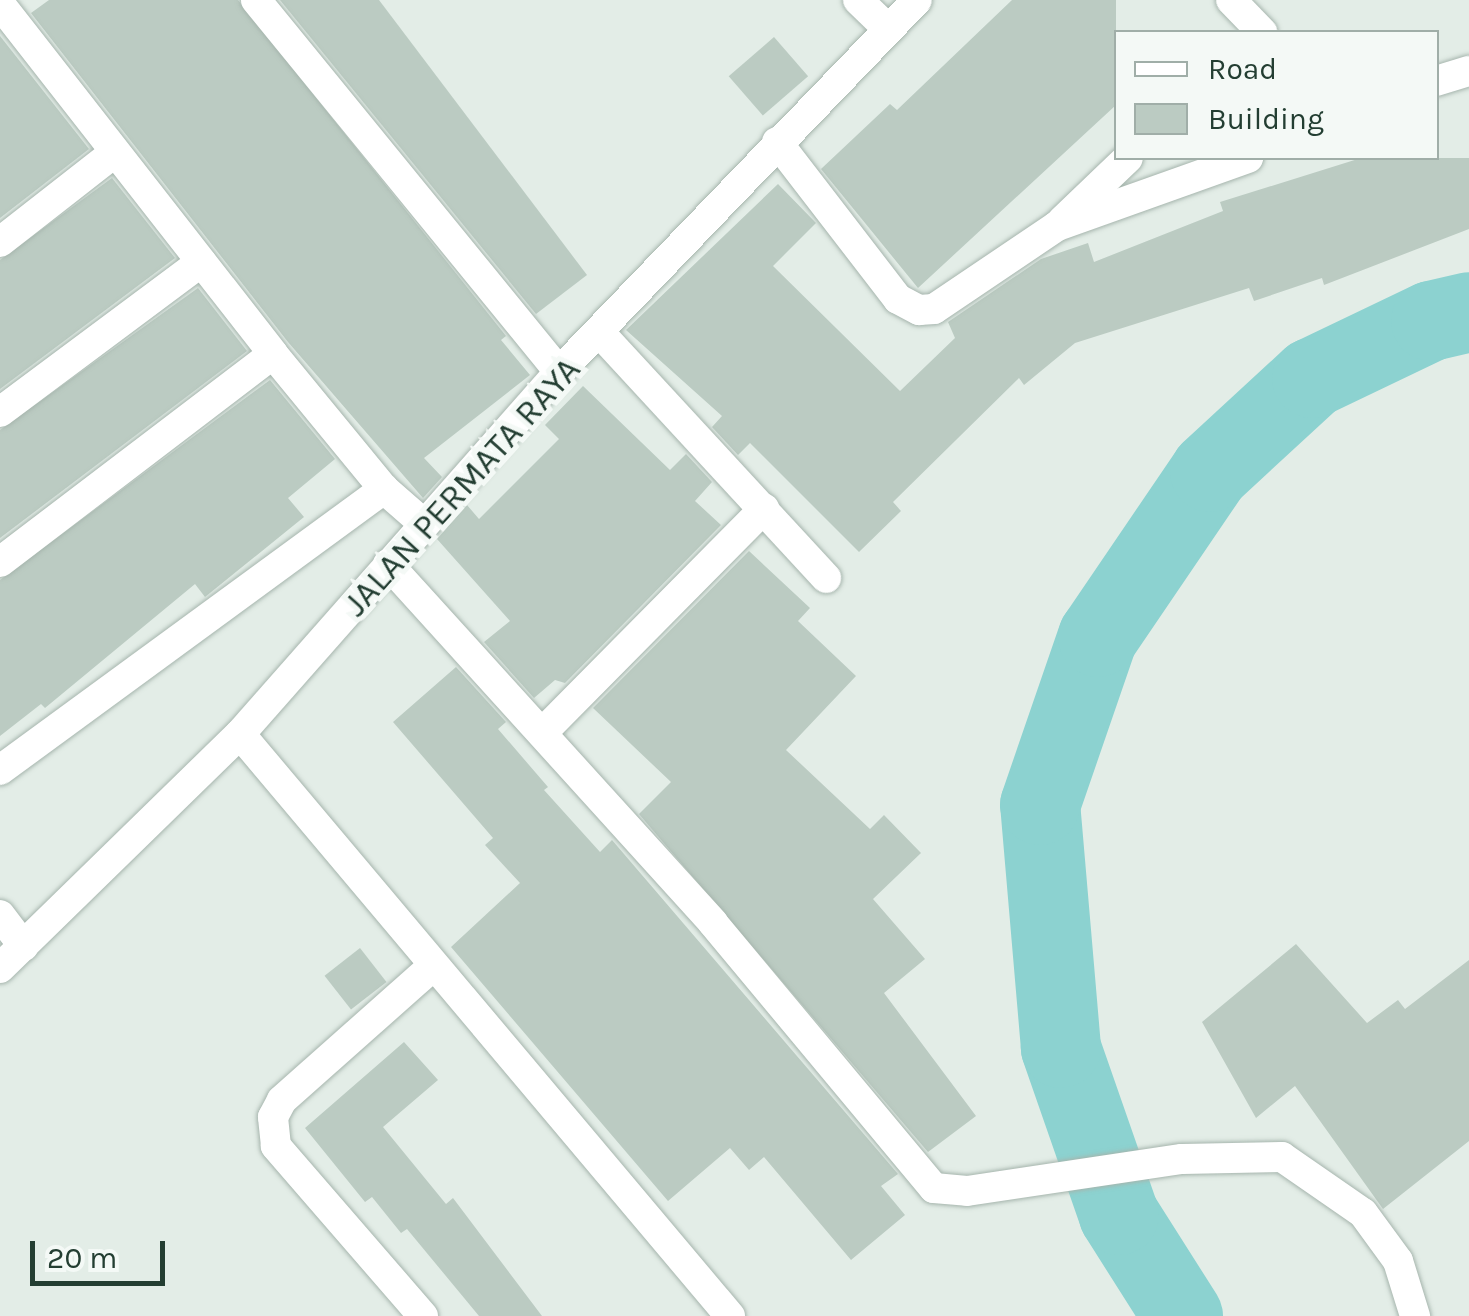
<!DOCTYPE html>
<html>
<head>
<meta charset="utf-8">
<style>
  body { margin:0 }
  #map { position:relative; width:1469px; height:1316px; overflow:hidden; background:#e3ede7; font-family:Karla,sans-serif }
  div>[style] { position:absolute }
  .river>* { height:80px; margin:-40px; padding:0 40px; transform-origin:40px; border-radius:40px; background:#8cd2d0 }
  .building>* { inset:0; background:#bbcbc2; transform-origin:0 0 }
  .roads { filter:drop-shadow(0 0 2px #a6b5ad) drop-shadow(0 0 2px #a6b5ad) }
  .minor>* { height:30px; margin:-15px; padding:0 15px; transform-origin:15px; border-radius:15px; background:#fff }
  span { translate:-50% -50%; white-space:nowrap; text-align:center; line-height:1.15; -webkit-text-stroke:10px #f4f9f6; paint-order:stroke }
  .street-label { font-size:35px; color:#233e32 }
  .legend { position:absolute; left:1114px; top:30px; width:325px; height:130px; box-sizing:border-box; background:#f4f9f6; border:2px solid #a0aea8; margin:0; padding:12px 18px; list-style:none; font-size:30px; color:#233e32 }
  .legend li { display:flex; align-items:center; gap:20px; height:50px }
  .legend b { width:50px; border:2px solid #a0aea8 }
  .scale { position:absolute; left:30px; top:1241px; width:135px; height:45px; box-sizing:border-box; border:5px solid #233e32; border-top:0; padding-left:12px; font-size:30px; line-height:35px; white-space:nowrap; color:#233e32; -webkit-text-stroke:8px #f4f9f6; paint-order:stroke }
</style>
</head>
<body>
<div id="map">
  <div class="river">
    <div style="left:1183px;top:1316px;width:120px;rotate:-122.4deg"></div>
    <div style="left:1119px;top:1215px;width:177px;rotate:-109.2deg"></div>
    <div style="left:1061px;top:1048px;width:244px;rotate:-94.9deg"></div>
    <div style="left:1040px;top:805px;width:178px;rotate:-71deg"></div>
    <div style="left:1098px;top:637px;width:199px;rotate:-55.8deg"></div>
    <div style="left:1210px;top:472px;width:139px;rotate:-42.7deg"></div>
    <div style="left:1312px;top:378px;width:132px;rotate:-25.6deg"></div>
    <div style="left:1431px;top:321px;width:39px;rotate:-13deg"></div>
  </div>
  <div class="building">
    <div style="clip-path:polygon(49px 0,238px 0,506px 336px,501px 340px,530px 375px,424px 458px,442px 477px,423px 498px,288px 342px,31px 13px)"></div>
    <div style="clip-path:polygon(280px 0,379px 0,587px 275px,536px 314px)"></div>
    <div style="clip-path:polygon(1012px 0,1116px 0,1116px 105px,918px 288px,821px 169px,890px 104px,897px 110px)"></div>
    <div style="clip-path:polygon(0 36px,89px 149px,0 218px)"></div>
    <div style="left:774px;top:37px;width:52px;height:60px;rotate:49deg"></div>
    <div style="clip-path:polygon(1361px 158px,1469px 158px,1469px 229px,1324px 285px,1322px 278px,1254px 301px,1249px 288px,1075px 343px,1024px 385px,1019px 378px,893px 502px,901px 511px,859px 552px,750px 443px,738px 455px,712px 427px,722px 416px,626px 330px,778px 184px,816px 223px,773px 266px,900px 391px,955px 338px,948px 322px,1041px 259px,1088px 243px,1094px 262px,1223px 211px,1220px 202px)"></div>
    <div style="clip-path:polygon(112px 178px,175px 258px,0 389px,0 260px)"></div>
    <div style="clip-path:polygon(198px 288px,247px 351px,0 538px,0 430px)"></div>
    <div style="clip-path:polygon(270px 380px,335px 459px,288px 498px,304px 517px,205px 597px,195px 584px,45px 708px,41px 704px,0 736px,0 580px)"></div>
    <div style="clip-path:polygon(583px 386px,670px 470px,686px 454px,712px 482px,695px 501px,721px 525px,565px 683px,555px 680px,534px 698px,484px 642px,510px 621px,437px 539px,467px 505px,479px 519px,559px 439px,545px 425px)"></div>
    <div style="clip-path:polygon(749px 551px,810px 608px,798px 621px,856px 676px,786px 750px,870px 829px,884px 815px,921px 853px,873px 899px,925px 959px,884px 993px,976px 1116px,928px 1152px,639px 814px,671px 782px,593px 708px)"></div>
    <div style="clip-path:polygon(456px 667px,506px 722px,498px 729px,548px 787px,544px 790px,600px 852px,612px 840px,898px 1174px,881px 1186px,905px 1215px,851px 1260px,764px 1157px,749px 1170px,730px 1148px,668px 1201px,451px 947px,520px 883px,485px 845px,493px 838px,393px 722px)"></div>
    <div style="clip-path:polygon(1296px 944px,1367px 1023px,1398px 1000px,1405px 1009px,1469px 960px,1469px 1141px,1383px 1209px,1295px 1086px,1256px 1118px,1202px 1022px)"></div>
    <div style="left:360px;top:948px;width:43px;height:45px;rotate:52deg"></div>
    <div style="clip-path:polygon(404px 1042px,438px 1080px,383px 1127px,446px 1204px,453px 1198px,542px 1316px,479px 1316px,407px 1229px,401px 1233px,372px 1197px,365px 1202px,305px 1128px)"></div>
  </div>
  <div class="roads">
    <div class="minor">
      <div style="left:256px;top:0;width:480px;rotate:50.8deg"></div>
      <div style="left:858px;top:0;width:40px;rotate:44deg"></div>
      <div style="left:1231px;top:0;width:45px;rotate:45.9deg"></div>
      <div style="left:0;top:4px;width:444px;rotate:52deg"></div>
      <div style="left:273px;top:354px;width:175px;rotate:50.6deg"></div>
      <div style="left:384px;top:489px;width:52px;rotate:41.1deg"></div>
      <div style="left:1436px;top:81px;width:34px;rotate:-17deg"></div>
      <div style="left:777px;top:142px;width:198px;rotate:52.4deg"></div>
      <div style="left:898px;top:299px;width:24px;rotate:28deg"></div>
      <div style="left:919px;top:310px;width:15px;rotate:-4deg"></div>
      <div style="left:934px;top:309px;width:148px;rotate:-34deg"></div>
      <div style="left:1057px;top:226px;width:203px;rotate:-19.6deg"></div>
      <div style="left:1062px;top:221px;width:91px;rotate:-43.7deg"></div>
      <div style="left:0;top:242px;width:146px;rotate:-38deg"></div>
      <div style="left:601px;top:334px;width:332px;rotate:47.3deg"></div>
      <div style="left:0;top:412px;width:251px;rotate:-36.7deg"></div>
      <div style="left:0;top:562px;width:343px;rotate:-37.3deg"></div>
      <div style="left:388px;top:564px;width:484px;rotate:47.8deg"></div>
      <div style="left:713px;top:923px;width:345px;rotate:50.2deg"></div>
      <div style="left:934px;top:1188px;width:33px;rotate:5deg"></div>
      <div style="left:967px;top:1191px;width:217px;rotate:-8.5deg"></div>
      <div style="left:1182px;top:1159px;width:100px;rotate:-1.1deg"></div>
      <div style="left:1282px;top:1157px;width:98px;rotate:34.7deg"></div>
      <div style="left:1363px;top:1213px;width:59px;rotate:53.9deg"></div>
      <div style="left:1398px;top:1261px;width:58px;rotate:72.8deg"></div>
      <div style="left:544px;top:731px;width:313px;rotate:-45.3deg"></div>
      <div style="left:240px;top:734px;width:761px;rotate:49.91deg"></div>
      <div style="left:0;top:770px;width:476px;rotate:-36.2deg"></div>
      <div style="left:0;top:915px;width:39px;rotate:53deg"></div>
      <div style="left:0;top:968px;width:335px;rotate:-44.3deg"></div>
      <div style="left:240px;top:734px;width:482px;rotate:-48.6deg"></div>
      <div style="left:559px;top:372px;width:516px;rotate:-46.1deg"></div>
      <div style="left:423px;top:1316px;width:225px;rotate:-130.9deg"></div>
      <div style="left:276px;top:1146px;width:29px;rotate:-96deg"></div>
      <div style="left:273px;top:1117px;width:19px;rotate:-62deg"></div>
      <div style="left:282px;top:1100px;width:202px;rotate:-41.6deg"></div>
    </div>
  </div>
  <div class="street-label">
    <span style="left:462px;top:487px;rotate:-48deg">JALAN PERMATA RAYA</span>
  </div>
  <ul class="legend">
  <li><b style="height:12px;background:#fff"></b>Road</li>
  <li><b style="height:28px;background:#bbcbc2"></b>Building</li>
  </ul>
  <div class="scale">20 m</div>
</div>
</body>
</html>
